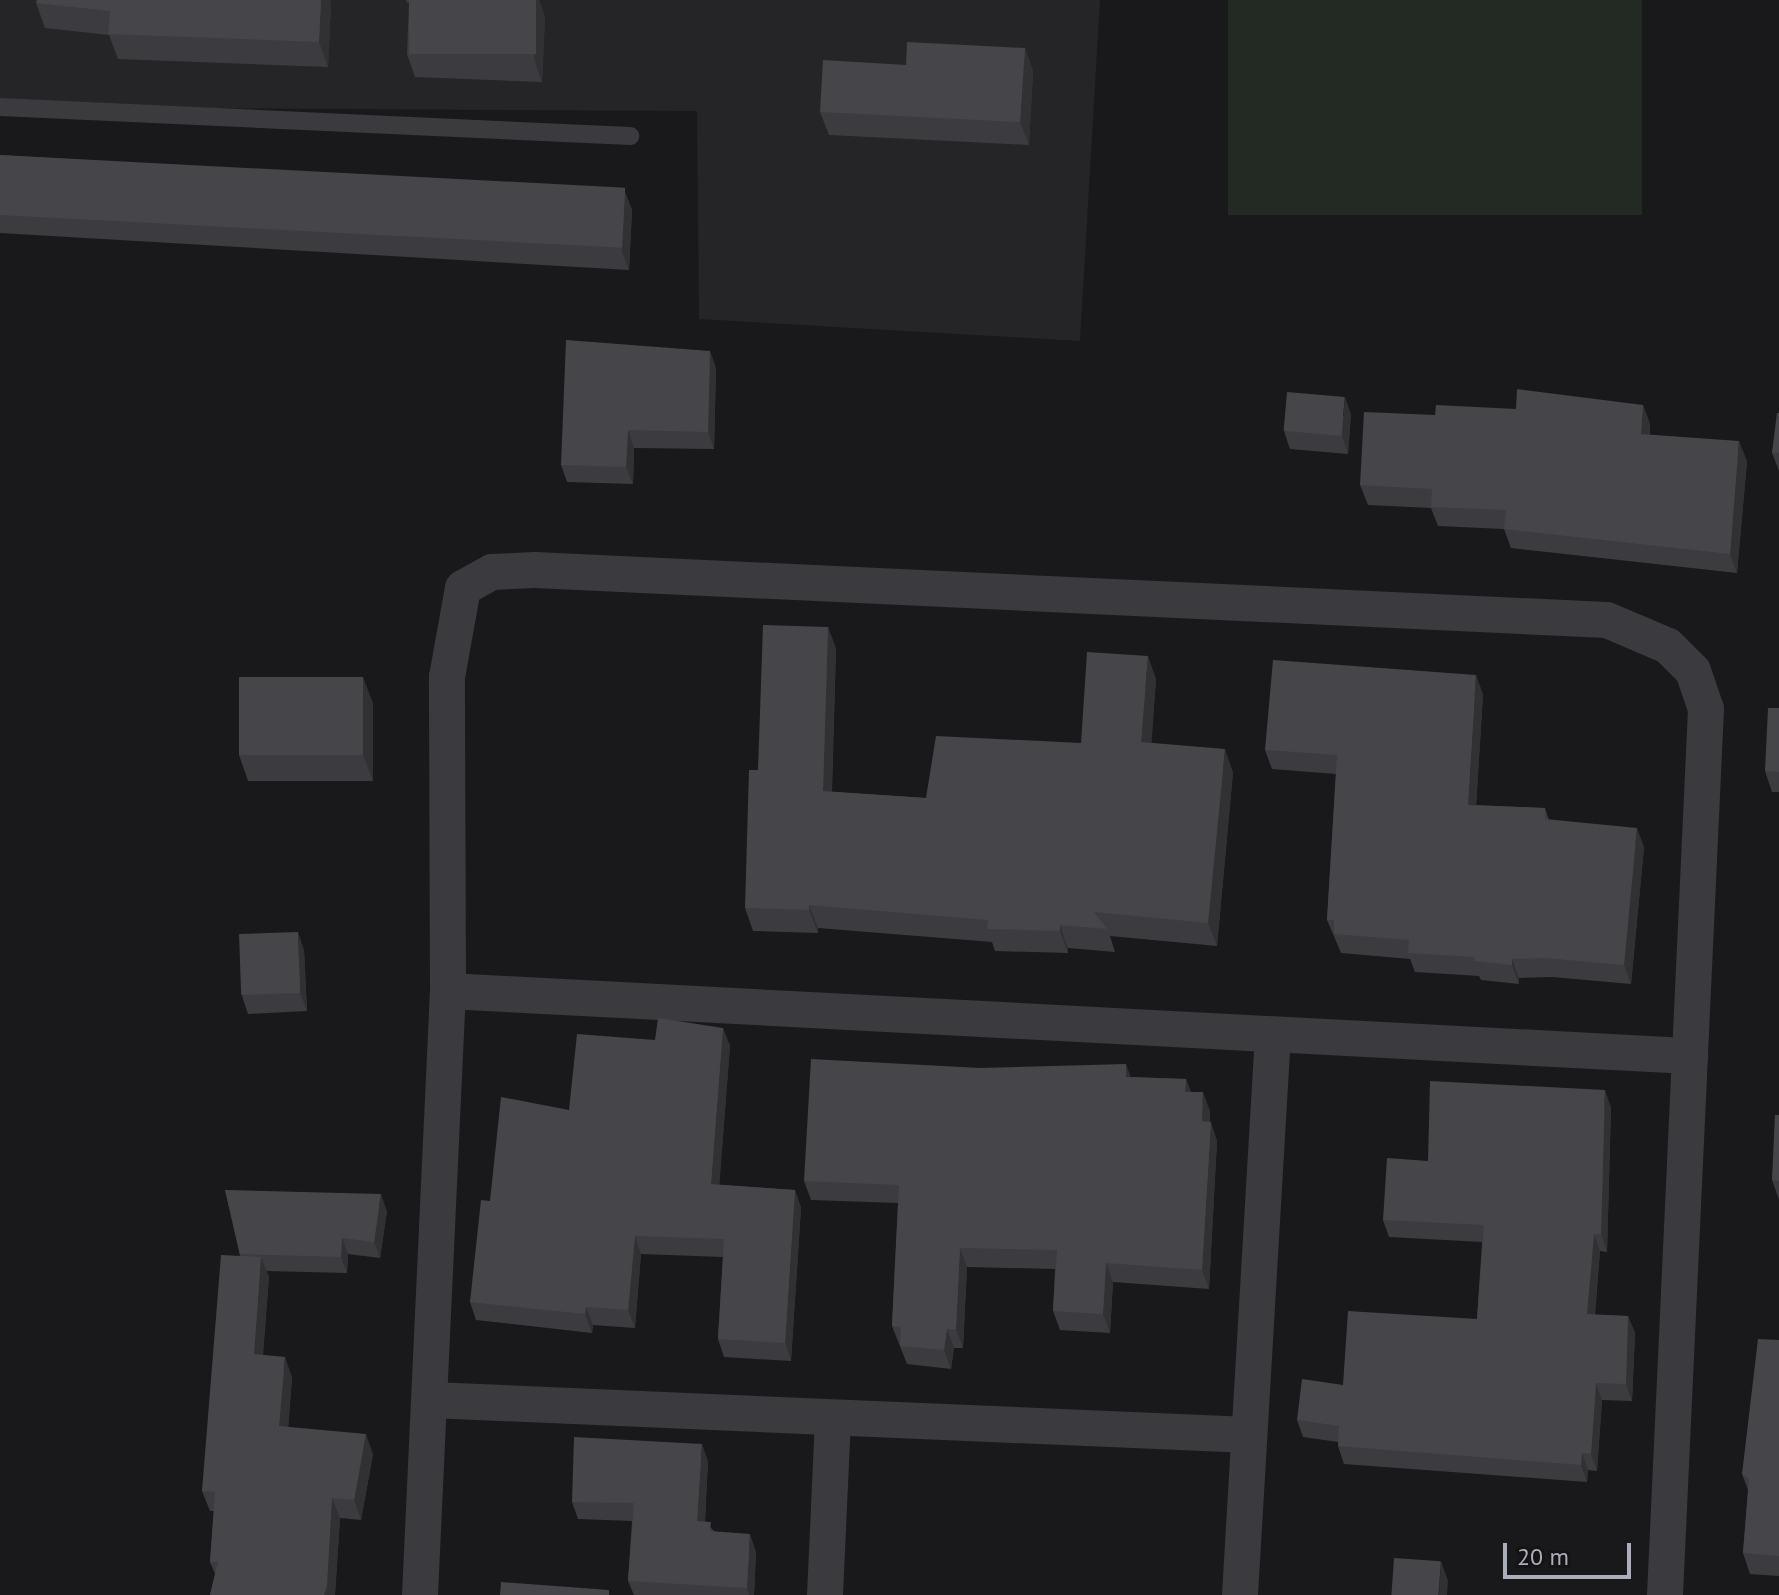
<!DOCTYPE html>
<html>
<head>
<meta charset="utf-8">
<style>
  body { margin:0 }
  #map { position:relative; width:1779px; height:1595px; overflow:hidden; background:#19181a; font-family:"PT Sans",sans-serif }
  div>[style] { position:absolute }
  .built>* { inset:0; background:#252527 }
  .green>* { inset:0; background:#232a24; transform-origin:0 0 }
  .lane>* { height:18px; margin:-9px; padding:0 9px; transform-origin:9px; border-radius:9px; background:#3a3a3f }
  .street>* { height:36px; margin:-18px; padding:0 18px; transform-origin:18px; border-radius:18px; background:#3a3a3f }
  .wall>* { inset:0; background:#3c3c40 }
  .shaded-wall>* { inset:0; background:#313134 }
  .building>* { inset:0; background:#46464a; transform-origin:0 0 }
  span { translate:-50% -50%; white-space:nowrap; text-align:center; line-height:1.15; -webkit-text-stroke:8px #141315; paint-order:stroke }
  .scale { position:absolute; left:1503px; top:1543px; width:128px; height:36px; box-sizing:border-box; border:4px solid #acafb9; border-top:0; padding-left:10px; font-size:24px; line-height:28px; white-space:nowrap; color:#acafb9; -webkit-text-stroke:6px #141315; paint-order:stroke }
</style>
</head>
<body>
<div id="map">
  <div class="built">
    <div style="clip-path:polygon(0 0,1100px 0,1080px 341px,699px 319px,697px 111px,0 107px)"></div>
  </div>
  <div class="green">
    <div style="left:1228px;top:0;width:414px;height:215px"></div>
  </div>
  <div class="lane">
    <div style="left:0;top:107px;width:631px;rotate:2.64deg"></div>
  </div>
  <div class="street">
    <div style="left:448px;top:991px;width:1244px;rotate:3deg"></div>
    <div style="left:431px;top:1400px;width:819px;rotate:2.45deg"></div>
    <div style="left:420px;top:1595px;width:605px;rotate:-87.35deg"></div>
    <div style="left:448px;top:991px;width:314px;rotate:-90.2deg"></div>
    <div style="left:447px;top:677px;width:90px;rotate:-79.8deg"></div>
    <div style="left:463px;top:588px;width:33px;rotate:-29deg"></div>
    <div style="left:492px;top:572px;width:43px;rotate:-2.7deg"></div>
    <div style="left:535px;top:570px;width:1073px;rotate:2.67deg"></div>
    <div style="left:1607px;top:620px;width:66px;rotate:23.1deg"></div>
    <div style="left:1668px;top:646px;width:35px;rotate:45deg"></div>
    <div style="left:1693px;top:671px;width:40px;rotate:71.1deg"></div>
    <div style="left:1706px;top:709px;width:887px;rotate:92.65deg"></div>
    <div style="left:825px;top:1595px;width:174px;rotate:-87.4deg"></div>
    <div style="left:1240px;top:1595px;width:561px;rotate:-86.63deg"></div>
  </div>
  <div class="wall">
    <div style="clip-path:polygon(37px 0,330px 0,331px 3px,328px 67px,118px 59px,109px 35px,45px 28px,36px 3px)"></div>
    <div style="clip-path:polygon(406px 0,539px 0,545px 17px,542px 82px,415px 77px,407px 54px,409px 3px,407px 3px)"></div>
    <div style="clip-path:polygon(1025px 48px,1033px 71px,1029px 145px,829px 135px,820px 112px,906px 65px)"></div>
    <div style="clip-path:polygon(0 155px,625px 192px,632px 210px,629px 270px,0 233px)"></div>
    <div style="clip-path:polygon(710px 351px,716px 369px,714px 449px,634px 448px,633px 484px,567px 482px,561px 465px)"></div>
    <div style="clip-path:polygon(1643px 405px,1650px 424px,1650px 435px,1747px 461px,1737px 573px,1511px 548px,1504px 529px,1438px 526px,1431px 508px,1368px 505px,1360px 485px,1435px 415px,1516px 409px)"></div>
    <div style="clip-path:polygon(1779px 413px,1779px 471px,1772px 453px)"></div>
    <div style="clip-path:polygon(1351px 414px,1348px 454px,1290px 449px,1284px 431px)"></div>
    <div style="clip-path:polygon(828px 627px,836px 649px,832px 792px,926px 798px,1081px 743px,1156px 679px,1151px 743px,1233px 772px,1217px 946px,1110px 936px,1115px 952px,1068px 948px,1068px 953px,995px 951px,992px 942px,818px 928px,818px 933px,753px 931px,745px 908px,758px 770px)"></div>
    <div style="clip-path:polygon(1483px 694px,1476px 805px,1545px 808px,1549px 820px,1644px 847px,1631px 984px,1552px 977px,1519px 978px,1519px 984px,1481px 980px,1479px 976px,1415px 972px,1410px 959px,1341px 953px,1327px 920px,1336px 774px,1272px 769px,1265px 750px)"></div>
    <div style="clip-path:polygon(373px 703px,373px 781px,248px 781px,239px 755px)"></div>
    <div style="clip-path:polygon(1779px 708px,1779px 792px,1772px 792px,1765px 771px)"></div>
    <div style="clip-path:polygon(304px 950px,307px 1011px,248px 1014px,242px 996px)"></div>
    <div style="clip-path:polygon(723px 1028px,730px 1046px,719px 1185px,795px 1190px,801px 1208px,791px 1361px,724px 1357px,718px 1339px,723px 1257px,641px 1254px,635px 1328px,593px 1325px,592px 1333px,476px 1320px,470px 1302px,490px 1201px,655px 1040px)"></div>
    <div style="clip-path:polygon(1131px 1077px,1186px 1079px,1191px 1092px,1210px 1111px,1210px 1122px,1217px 1141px,1209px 1289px,1113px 1282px,1110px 1333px,1060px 1330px,1053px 1311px,1055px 1269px,967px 1267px,963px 1348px,954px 1348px,951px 1369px,907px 1364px,892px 1326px,898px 1203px,811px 1200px,804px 1181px)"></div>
    <div style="clip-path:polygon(1611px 1107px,1607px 1252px,1600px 1251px,1595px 1315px,1628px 1316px,1635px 1333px,1632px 1401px,1602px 1400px,1597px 1471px,1588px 1470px,1587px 1482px,1344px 1464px,1338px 1446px,1338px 1442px,1303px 1437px,1297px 1420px,1343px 1385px,1477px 1319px,1482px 1242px,1389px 1237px,1383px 1220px,1428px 1161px)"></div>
    <div style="clip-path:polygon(1779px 1115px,1779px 1200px,1772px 1180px)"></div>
    <div style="clip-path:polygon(225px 1190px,387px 1211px,380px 1258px,348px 1254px,347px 1273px,266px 1271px,269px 1277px,263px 1355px,292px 1377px,288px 1427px,373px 1454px,361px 1520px,340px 1518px,335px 1595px,210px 1595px,215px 1574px,210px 1562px,214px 1511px,210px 1511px,202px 1491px,240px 1256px)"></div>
    <div style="clip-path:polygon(1779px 1340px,1779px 1576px,1750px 1574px,1743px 1553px,1748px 1490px,1742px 1474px)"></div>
    <div style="clip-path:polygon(708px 1461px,705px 1521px,714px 1531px,756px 1552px,754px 1595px,634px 1595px,628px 1581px,632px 1521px,578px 1519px,572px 1502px)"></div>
  </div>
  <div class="shaded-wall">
    <div style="clip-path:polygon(321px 0,330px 0,331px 3px,328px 67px,319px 42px)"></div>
    <div style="clip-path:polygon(536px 0,539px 0,545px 17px,542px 82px,534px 59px)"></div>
    <div style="clip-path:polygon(1025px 48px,1033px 71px,1029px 145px,1020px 122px)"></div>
    <div style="clip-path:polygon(625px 192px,632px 210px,629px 270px,622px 252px)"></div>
    <div style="clip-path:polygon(710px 351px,716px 369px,714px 449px,708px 432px)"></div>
    <div style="clip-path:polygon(1345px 397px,1351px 414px,1348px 454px,1342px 436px)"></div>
    <div style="clip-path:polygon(1643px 405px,1650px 424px,1648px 453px,1641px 434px)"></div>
    <div style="clip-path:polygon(628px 430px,634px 448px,633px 484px,626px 467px)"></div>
    <div style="clip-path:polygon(1739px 441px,1747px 461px,1737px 573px,1730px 554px)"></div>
    <div style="clip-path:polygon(828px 627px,836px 649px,831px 814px,823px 791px)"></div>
    <div style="clip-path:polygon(1148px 656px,1156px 679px,1150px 765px,1141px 742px)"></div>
    <div style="clip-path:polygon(1476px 675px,1483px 694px,1475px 824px,1468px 805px)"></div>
    <div style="clip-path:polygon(363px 677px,373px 703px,373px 781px,363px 755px)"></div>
    <div style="clip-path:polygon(1225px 749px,1233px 772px,1217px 946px,1208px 923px)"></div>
    <div style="clip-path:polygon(1637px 828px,1644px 847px,1631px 984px,1624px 965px)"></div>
    <div style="clip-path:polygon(809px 905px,818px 928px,818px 933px,809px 910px)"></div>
    <div style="clip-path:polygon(1060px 925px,1068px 948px,1068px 953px,1060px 931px)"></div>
    <div style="clip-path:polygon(298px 932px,304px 950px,307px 1011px,300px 993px)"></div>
    <div style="clip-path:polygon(1512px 959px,1519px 978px,1519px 984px,1512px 965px)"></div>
    <div style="clip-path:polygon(723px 1028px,730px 1046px,718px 1203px,711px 1184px)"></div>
    <div style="clip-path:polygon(1126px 1064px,1133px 1083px,1126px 1077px)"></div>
    <div style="clip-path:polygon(1186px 1079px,1193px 1098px,1185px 1092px)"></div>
    <div style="clip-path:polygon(1605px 1090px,1611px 1107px,1607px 1252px,1601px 1234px)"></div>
    <div style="clip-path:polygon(1203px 1092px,1210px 1111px,1209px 1140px,1202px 1121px)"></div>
    <div style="clip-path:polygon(1211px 1122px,1217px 1141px,1209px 1289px,1202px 1270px)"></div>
    <div style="clip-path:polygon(795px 1190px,801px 1208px,791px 1361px,785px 1343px)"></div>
    <div style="clip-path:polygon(381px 1194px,387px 1211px,380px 1258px,374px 1242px)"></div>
    <div style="clip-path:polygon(1594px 1234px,1600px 1251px,1593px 1332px,1587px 1314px)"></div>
    <div style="clip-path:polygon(635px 1236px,641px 1254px,635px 1328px,628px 1310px)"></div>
    <div style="clip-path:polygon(342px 1238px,348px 1254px,347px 1273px,341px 1257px)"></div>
    <div style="clip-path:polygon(960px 1248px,967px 1267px,963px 1348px,956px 1329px)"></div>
    <div style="clip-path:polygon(261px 1257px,269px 1277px,261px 1374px,254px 1354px)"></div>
    <div style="clip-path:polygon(1106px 1263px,1113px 1282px,1110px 1333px,1103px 1314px)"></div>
    <div style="clip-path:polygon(586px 1307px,593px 1325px,592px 1333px,585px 1314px)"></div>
    <div style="clip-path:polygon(1628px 1316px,1635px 1333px,1632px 1401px,1626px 1384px)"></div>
    <div style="clip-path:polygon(947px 1329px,954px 1348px,951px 1369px,944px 1350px)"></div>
    <div style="clip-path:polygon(285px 1357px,292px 1377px,287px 1446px,279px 1426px)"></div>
    <div style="clip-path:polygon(1596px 1383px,1602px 1400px,1597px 1471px,1591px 1454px)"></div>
    <div style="clip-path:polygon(366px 1434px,373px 1454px,361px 1520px,354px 1500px)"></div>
    <div style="clip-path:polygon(702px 1444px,708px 1461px,704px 1539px,697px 1521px)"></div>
    <div style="clip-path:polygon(1582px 1453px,1588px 1470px,1587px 1482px,1581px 1465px)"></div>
    <div style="clip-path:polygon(332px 1498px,340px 1518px,335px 1595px,324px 1595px)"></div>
    <div style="clip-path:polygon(750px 1534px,756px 1552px,754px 1595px,749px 1595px,747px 1588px)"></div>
    <div style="clip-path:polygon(1441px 1561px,1448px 1581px,1447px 1595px,1439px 1595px)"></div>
  </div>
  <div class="building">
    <div style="clip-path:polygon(37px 0,321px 0,319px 42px,108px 34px,110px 11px,36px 3px)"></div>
    <div style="left:409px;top:0;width:127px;height:54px"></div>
    <div style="clip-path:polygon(907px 42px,1025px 48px,1020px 122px,820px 112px,823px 60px,906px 65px)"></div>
    <div style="left:0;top:155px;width:626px;height:60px;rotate:3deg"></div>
    <div style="clip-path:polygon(566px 340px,710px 351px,708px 432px,628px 430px,626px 467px,561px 465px)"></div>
    <div style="clip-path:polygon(1517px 389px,1643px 405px,1641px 434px,1739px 441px,1730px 554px,1504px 529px,1506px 510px,1431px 507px,1432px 489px,1360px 485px,1364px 412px,1435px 415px,1436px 405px,1516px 409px)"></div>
    <div style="left:1287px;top:392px;width:58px;height:39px;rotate:5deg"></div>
    <div style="clip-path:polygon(1777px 413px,1779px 413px,1779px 453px,1772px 453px)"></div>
    <div style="clip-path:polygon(763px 625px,828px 627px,823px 791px,926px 798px,936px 736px,1081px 743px,1087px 652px,1148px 656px,1141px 742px,1225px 749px,1208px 923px,1094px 912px,1107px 929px,1060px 925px,1060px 931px,987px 929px,988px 920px,809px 905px,809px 910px,745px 908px,749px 770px,758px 770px)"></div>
    <div style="clip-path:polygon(1273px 660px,1476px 675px,1468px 805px,1545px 808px,1545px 819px,1637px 828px,1624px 965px,1545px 958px,1512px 959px,1512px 965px,1474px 961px,1475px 957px,1408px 953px,1409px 940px,1334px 934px,1334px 920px,1327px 920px,1337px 755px,1265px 750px)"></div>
    <div style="left:363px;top:677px;width:78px;height:124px;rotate:90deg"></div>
    <div style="clip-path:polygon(1768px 708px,1779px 708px,1779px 772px,1765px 771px)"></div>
    <div style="left:298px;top:932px;width:61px;height:59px;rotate:88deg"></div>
    <div style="clip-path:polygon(658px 1018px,723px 1028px,711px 1184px,795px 1190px,785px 1343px,718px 1339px,724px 1239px,635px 1236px,628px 1310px,586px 1307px,585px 1314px,470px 1302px,481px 1200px,490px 1201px,501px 1097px,569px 1110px,577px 1034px,655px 1040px)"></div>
    <div style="clip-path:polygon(811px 1059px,980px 1068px,1126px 1064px,1126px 1077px,1186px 1079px,1185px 1092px,1203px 1092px,1202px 1121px,1211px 1122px,1202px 1270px,1106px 1263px,1103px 1314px,1053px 1311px,1057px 1250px,960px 1248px,956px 1329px,947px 1329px,944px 1350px,900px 1346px,901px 1327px,892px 1326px,899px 1185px,804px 1181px)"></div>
    <div style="clip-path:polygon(1430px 1081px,1605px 1090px,1601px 1234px,1594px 1234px,1587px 1314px,1628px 1316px,1626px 1384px,1596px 1383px,1591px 1454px,1582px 1453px,1581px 1465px,1338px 1446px,1339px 1426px,1297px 1420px,1302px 1379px,1343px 1385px,1348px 1311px,1477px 1319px,1484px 1225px,1383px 1220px,1387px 1158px,1428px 1161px)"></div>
    <div style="clip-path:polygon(1775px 1115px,1779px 1115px,1779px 1181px,1772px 1180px)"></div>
    <div style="clip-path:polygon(225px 1190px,381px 1194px,374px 1242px,342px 1238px,341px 1257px,240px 1254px)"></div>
    <div style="clip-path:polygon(221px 1255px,261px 1257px,254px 1354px,285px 1357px,279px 1426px,366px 1434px,354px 1500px,332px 1498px,327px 1586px,324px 1595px,210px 1595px,218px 1562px,210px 1562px,215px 1492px,202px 1491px)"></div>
    <div style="clip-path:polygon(1758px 1339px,1779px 1340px,1779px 1556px,1743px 1553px,1749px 1479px,1742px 1474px)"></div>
    <div style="clip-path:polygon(574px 1437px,702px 1444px,697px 1521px,711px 1522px,710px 1531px,750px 1534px,747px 1588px,628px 1581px,634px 1503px,572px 1502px)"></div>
    <div style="left:1394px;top:1558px;width:47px;height:37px;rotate:4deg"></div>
    <div style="clip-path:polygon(501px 1582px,609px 1590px,609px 1595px,500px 1595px)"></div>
  </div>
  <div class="scale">20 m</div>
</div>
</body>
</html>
